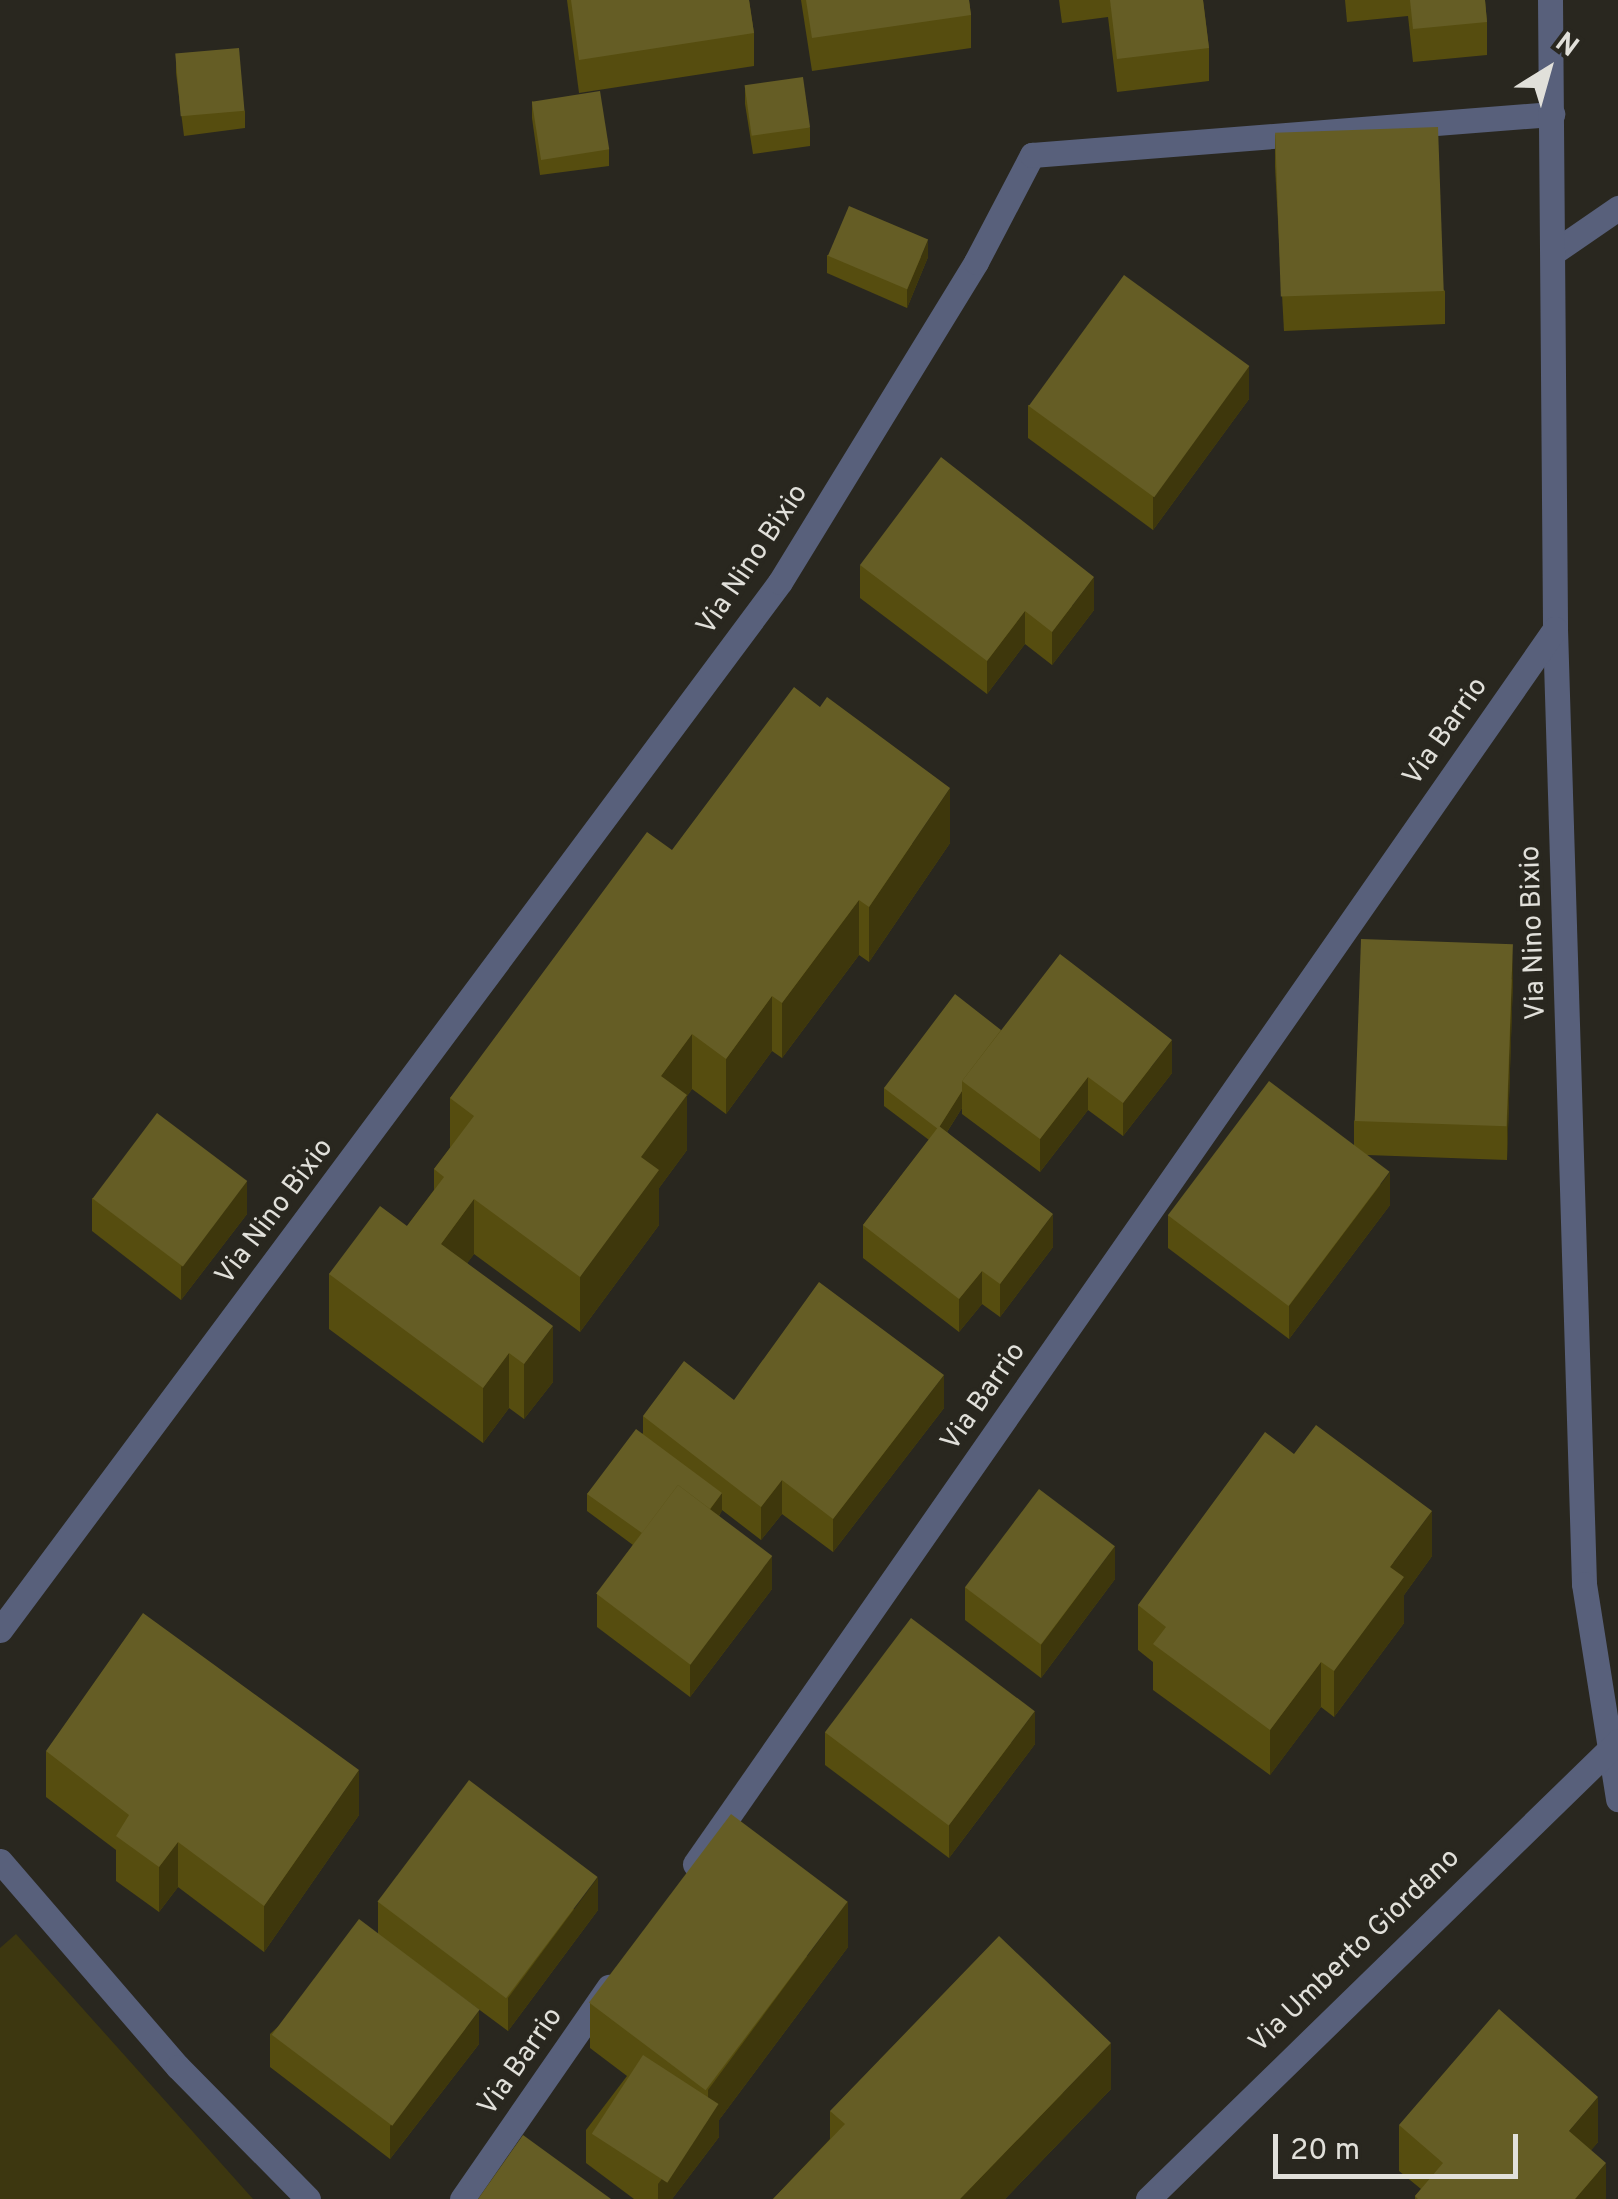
<!DOCTYPE html>
<html>
<head>
<meta charset="utf-8">
<style>
  body { margin:0 }
  #map { position:relative; width:1618px; height:2199px; overflow:hidden; background:#29271f; font-family:Overpass,sans-serif }
  div>[style] { position:absolute }
  .green>* { inset:0; background:#3d3710 }
  .lane>* { height:25px; margin:-12.5px; padding:0 12.5px; transform-origin:12.5px; border-radius:12.5px; background:#58607b }
  .street>* { height:25px; margin:-12.5px; padding:0 12.5px; transform-origin:12.5px; border-radius:12.5px; background:#58607b }
  .wall>* { inset:0; background:#564d0f }
  .shaded-wall>* { inset:0; background:#3e370c }
  .building>* { inset:0; background:#655d25; transform-origin:0 0 }
  span { translate:-50% -50%; white-space:nowrap; text-align:center; line-height:1.15; -webkit-text-stroke:8px #29271f; paint-order:stroke }
  .street-label { font-size:28px; color:#e1e0da }
  .north { position:absolute; left:1498px; top:20px; width:100px; height:100px; -webkit-text-stroke:8px #29271f; paint-order:stroke; rotate:37deg; font-size:28px; font-weight:700; line-height:40px; text-align:center; color:#e1e0da }
  .north::after { content:''; display:block; margin:auto; width:35px; height:45px; background:#e1e0da; clip-path:polygon(50% 0,100% 100%,50% 72%,0 100%) }
  .scale { position:absolute; left:1273px; top:2134px; width:245px; height:45px; box-sizing:border-box; border:5px solid #e1e0da; border-top:0; padding-left:12px; font-size:30px; line-height:35px; white-space:nowrap; color:#e1e0da; -webkit-text-stroke:8px #29271f; paint-order:stroke }
</style>
</head>
<body>
<div id="map">
  <div class="green">
    <div style="clip-path:polygon(16px 1934px,253px 2199px,0 2199px,0 1948px)"></div>
  </div>
  <div class="lane">
    <div style="left:1554px;top:252px;width:78px;rotate:-34.5deg"></div>
    <div style="left:0;top:1630px;width:1306px;rotate:-53.34deg"></div>
    <div style="left:780px;top:582px;width:375px;rotate:-58.5deg"></div>
    <div style="left:976px;top:262px;width:121px;rotate:-62.4deg"></div>
    <div style="left:1032px;top:155px;width:522px;rotate:-4.51deg"></div>
    <div style="left:0;top:1861px;width:272px;rotate:49.2deg"></div>
    <div style="left:178px;top:2067px;width:185px;rotate:45.4deg"></div>
  </div>
  <div class="street">
    <div style="left:1550px;top:0;width:629px;rotate:89.54deg"></div>
    <div style="left:1555px;top:629px;width:955px;rotate:88.26deg"></div>
    <div style="left:1584px;top:1584px;width:218px;rotate:81deg"></div>
    <div style="left:695px;top:1864px;width:1505px;rotate:-55.15deg"></div>
    <div style="left:462px;top:2199px;width:258px;rotate:-55.3deg"></div>
    <div style="left:1148px;top:2199px;width:656px;rotate:-44.26deg"></div>
  </div>
  <div class="wall">
    <div style="clip-path:polygon(567px 0,749px 0,754px 33px,754px 66px,579px 93px)"></div>
    <div style="clip-path:polygon(801px 0,969px 0,971px 15px,971px 48px,812px 71px)"></div>
    <div style="clip-path:polygon(1059px 0,1203px 0,1209px 48px,1209px 81px,1117px 92px,1108px 17px,1062px 23px)"></div>
    <div style="clip-path:polygon(1345px 0,1485px 0,1487px 22px,1487px 55px,1413px 62px,1408px 16px,1347px 22px)"></div>
    <div style="clip-path:polygon(176px 56px,245px 111px,245px 128px,184px 136px,176px 73px)"></div>
    <div style="clip-path:polygon(745px 86px,810px 128px,810px 146px,753px 154px,745px 104px)"></div>
    <div style="clip-path:polygon(532px 101px,609px 149px,609px 166px,540px 175px,532px 118px)"></div>
    <div style="clip-path:polygon(1275px 134px,1445px 291px,1445px 324px,1284px 331px,1275px 167px)"></div>
    <div style="clip-path:polygon(827px 255px,928px 257px,907px 308px,827px 273px)"></div>
    <div style="clip-path:polygon(1249px 399px,1153px 530px,1028px 438px,1028px 405px)"></div>
    <div style="clip-path:polygon(860px 565px,1094px 610px,1052px 665px,1025px 644px,987px 694px,860px 598px)"></div>
    <div style="clip-path:polygon(950px 843px,869px 962px,859px 955px,782px 1058px,772px 1051px,726px 1114px,692px 1089px,687px 1096px,687px 1150px,659px 1188px,659px 1225px,580px 1332px,474px 1254px,467px 1263px,553px 1382px,524px 1419px,509px 1408px,483px 1443px,329px 1329px,329px 1274px,407px 1226px,434px 1190px,434px 1169px,450px 1148px,450px 1098px,672px 850px)"></div>
    <div style="clip-path:polygon(1513px 978px,1507px 1160px,1367px 1155px,1390px 1205px,1289px 1339px,1168px 1248px,1168px 1215px,1354px 1145px,1354px 1121px)"></div>
    <div style="clip-path:polygon(1001px 1030px,1172px 1073px,1123px 1136px,1088px 1110px,1040px 1172px,962px 1114px,962px 1108px,947px 1132px,1053px 1247px,1000px 1317px,982px 1304px,959px 1332px,863px 1258px,863px 1225px,929px 1140px,884px 1106px,884px 1088px)"></div>
    <div style="clip-path:polygon(92px 1198px,247px 1214px,181px 1300px,92px 1231px)"></div>
    <div style="clip-path:polygon(734px 1400px,944px 1408px,833px 1552px,782px 1514px,761px 1540px,722px 1510px,719px 1516px,772px 1589px,690px 1697px,597px 1627px,597px 1594px,633px 1545px,587px 1511px,587px 1494px,643px 1433px,643px 1416px)"></div>
    <div style="clip-path:polygon(1432px 1556px,1404px 1595px,1404px 1623px,1334px 1717px,1321px 1707px,1270px 1775px,1153px 1690px,1153px 1662px,1138px 1650px,1138px 1605px)"></div>
    <div style="clip-path:polygon(1115px 1579px,1041px 1678px,965px 1620px,965px 1587px)"></div>
    <div style="clip-path:polygon(825px 1732px,1035px 1744px,949px 1858px,825px 1765px)"></div>
    <div style="clip-path:polygon(46px 1751px,359px 1815px,264px 1952px,178px 1887px,159px 1912px,116px 1881px,116px 1850px,46px 1797px)"></div>
    <div style="clip-path:polygon(378px 1902px,598px 1910px,508px 2031px,396px 1948px,479px 2044px,390px 2159px,270px 2067px,270px 2034px,378px 1934px)"></div>
    <div style="clip-path:polygon(848px 1947px,719px 2120px,719px 2137px,672px 2199px,634px 2199px,586px 2163px,586px 2130px,627px 2076px,590px 2048px,590px 2003px)"></div>
    <div style="clip-path:polygon(1111px 2089px,1005px 2199px,773px 2199px,830px 2139px,830px 2111px)"></div>
    <div style="clip-path:polygon(1399px 2125px,1598px 2142px,1591px 2150px,1606px 2199px,1415px 2199px,1415px 2196px,1421px 2189px,1399px 2171px)"></div>
  </div>
  <div class="shaded-wall">
    <div style="clip-path:polygon(928px 240px,928px 257px,907px 308px,907px 290px)"></div>
    <div style="clip-path:polygon(1249px 366px,1249px 399px,1153px 530px,1153px 497px)"></div>
    <div style="clip-path:polygon(1094px 577px,1094px 610px,1052px 665px,1052px 632px)"></div>
    <div style="clip-path:polygon(1025px 611px,1025px 644px,987px 694px,987px 661px)"></div>
    <div style="clip-path:polygon(950px 788px,950px 843px,869px 962px,869px 907px)"></div>
    <div style="clip-path:polygon(859px 900px,859px 955px,782px 1058px,782px 1003px)"></div>
    <div style="clip-path:polygon(1513px 945px,1513px 978px,1507px 1160px,1507px 1127px)"></div>
    <div style="clip-path:polygon(772px 996px,772px 1051px,726px 1114px,726px 1059px)"></div>
    <div style="clip-path:polygon(692px 1034px,692px 1089px,687px 1096px,687px 1150px,659px 1188px,659px 1225px,580px 1332px,580px 1277px,641px 1157px,661px 1076px)"></div>
    <div style="clip-path:polygon(1172px 1040px,1172px 1073px,1123px 1136px,1123px 1103px)"></div>
    <div style="clip-path:polygon(1088px 1077px,1088px 1110px,1040px 1172px,1040px 1139px)"></div>
    <div style="clip-path:polygon(962px 1091px,962px 1108px,938px 1146px,938px 1129px)"></div>
    <div style="clip-path:polygon(1390px 1172px,1390px 1205px,1289px 1339px,1289px 1306px)"></div>
    <div style="clip-path:polygon(247px 1181px,247px 1214px,181px 1300px,181px 1267px)"></div>
    <div style="clip-path:polygon(474px 1199px,474px 1254px,441px 1299px,441px 1244px)"></div>
    <div style="clip-path:polygon(1053px 1214px,1053px 1247px,1000px 1317px,1000px 1284px)"></div>
    <div style="clip-path:polygon(982px 1271px,982px 1304px,959px 1332px,959px 1299px)"></div>
    <div style="clip-path:polygon(553px 1326px,553px 1382px,524px 1419px,524px 1364px)"></div>
    <div style="clip-path:polygon(509px 1353px,509px 1408px,483px 1443px,483px 1388px)"></div>
    <div style="clip-path:polygon(944px 1375px,944px 1408px,833px 1552px,833px 1519px)"></div>
    <div style="clip-path:polygon(782px 1480px,782px 1514px,761px 1540px,761px 1507px)"></div>
    <div style="clip-path:polygon(722px 1493px,722px 1511px,703px 1537px,703px 1519px)"></div>
    <div style="clip-path:polygon(1432px 1511px,1432px 1556px,1404px 1595px,1404px 1623px,1334px 1717px,1334px 1671px,1390px 1567px)"></div>
    <div style="clip-path:polygon(1115px 1546px,1115px 1579px,1041px 1678px,1041px 1645px)"></div>
    <div style="clip-path:polygon(772px 1556px,772px 1589px,690px 1697px,690px 1664px)"></div>
    <div style="clip-path:polygon(1321px 1662px,1321px 1707px,1270px 1775px,1270px 1730px)"></div>
    <div style="clip-path:polygon(1035px 1711px,1035px 1744px,949px 1858px,949px 1825px)"></div>
    <div style="clip-path:polygon(359px 1770px,359px 1815px,264px 1952px,264px 1906px)"></div>
    <div style="clip-path:polygon(178px 1842px,178px 1887px,159px 1912px,159px 1867px)"></div>
    <div style="clip-path:polygon(598px 1877px,598px 1910px,508px 2031px,508px 1998px)"></div>
    <div style="clip-path:polygon(848px 1901px,848px 1947px,719px 2120px,719px 2137px,672px 2199px,658px 2199px,658px 2184px,708px 2120px,708px 2090px)"></div>
    <div style="clip-path:polygon(479px 2011px,479px 2044px,390px 2159px,390px 2126px)"></div>
    <div style="clip-path:polygon(1111px 2043px,1111px 2089px,1005px 2199px,960px 2199px)"></div>
    <div style="clip-path:polygon(1598px 2097px,1598px 2142px,1569px 2176px,1569px 2131px)"></div>
    <div style="clip-path:polygon(1606px 2163px,1606px 2199px,1575px 2199px)"></div>
  </div>
  <div class="building">
    <div style="clip-path:polygon(571px 0,749px 0,754px 33px,579px 60px)"></div>
    <div style="clip-path:polygon(806px 0,969px 0,971px 15px,812px 38px)"></div>
    <div style="clip-path:polygon(1110px 0,1203px 0,1209px 48px,1117px 59px)"></div>
    <div style="clip-path:polygon(1410px 0,1485px 0,1487px 22px,1413px 29px)"></div>
    <div style="left:239px;top:48px;width:63px;height:64px;rotate:85deg"></div>
    <div style="left:803px;top:77px;width:51px;height:59px;rotate:82deg"></div>
    <div style="left:600px;top:91px;width:59px;height:69px;rotate:81deg"></div>
    <div style="left:1438px;top:127px;width:164px;height:163px;rotate:88deg"></div>
    <div style="left:849px;top:206px;width:86px;height:54px;rotate:23deg"></div>
    <div style="left:1124px;top:275px;width:155px;height:162px;rotate:36deg"></div>
    <div style="clip-path:polygon(941px 457px,1094px 577px,1052px 632px,1025px 611px,987px 661px,860px 565px)"></div>
    <div style="clip-path:polygon(794px 687px,820px 707px,827px 697px,950px 788px,869px 907px,859px 900px,782px 1003px,772px 996px,726px 1059px,692px 1034px,661px 1076px,687px 1095px,641px 1157px,659px 1170px,580px 1277px,474px 1199px,441px 1244px,553px 1326px,524px 1364px,509px 1353px,483px 1388px,329px 1274px,380px 1206px,407px 1226px,444px 1177px,434px 1169px,474px 1116px,450px 1098px,647px 832px,672px 850px)"></div>
    <div style="left:1361px;top:939px;width:152px;height:182px;rotate:2deg"></div>
    <div style="clip-path:polygon(1060px 954px,1172px 1040px,1123px 1103px,1088px 1077px,1040px 1139px,962px 1081px)"></div>
    <div style="clip-path:polygon(955px 994px,1001px 1030px,962px 1081px,962px 1091px,938px 1129px,884px 1088px)"></div>
    <div style="left:1269px;top:1081px;width:151px;height:168px;rotate:37deg"></div>
    <div style="left:157px;top:1113px;width:113px;height:107px;rotate:37deg"></div>
    <div style="clip-path:polygon(939px 1126px,1053px 1214px,1000px 1284px,982px 1271px,959px 1299px,863px 1225px)"></div>
    <div style="clip-path:polygon(819px 1282px,944px 1375px,833px 1519px,782px 1480px,761px 1507px,643px 1416px,684px 1361px,734px 1400px)"></div>
    <div style="clip-path:polygon(1316px 1425px,1432px 1511px,1390px 1567px,1404px 1577px,1334px 1671px,1321px 1662px,1270px 1730px,1153px 1644px,1166px 1627px,1138px 1605px,1265px 1432px,1294px 1454px)"></div>
    <div style="clip-path:polygon(636px 1429px,722px 1493px,710px 1509px,678px 1485px,642px 1533px,587px 1494px)"></div>
    <div style="left:678px;top:1485px;width:118px;height:136px;rotate:37deg"></div>
    <div style="left:1039px;top:1489px;width:95px;height:123px;rotate:37deg"></div>
    <div style="clip-path:polygon(143px 1613px,359px 1770px,264px 1906px,178px 1842px,159px 1867px,116px 1836px,129px 1815px,46px 1751px)"></div>
    <div style="left:911px;top:1618px;width:155px;height:143px;rotate:37deg"></div>
    <div style="left:469px;top:1780px;width:161px;height:152px;rotate:37deg"></div>
    <div style="left:731px;top:1814px;width:146px;height:236px;rotate:37deg"></div>
    <div style="left:359px;top:1919px;width:151px;height:145px;rotate:37deg"></div>
    <div style="clip-path:polygon(999px 1936px,1111px 2043px,960px 2199px,773px 2199px,845px 2124px,830px 2111px)"></div>
    <div style="clip-path:polygon(1499px 2009px,1598px 2097px,1569px 2131px,1606px 2163px,1575px 2199px,1418px 2199px,1415px 2196px,1443px 2163px,1399px 2125px)"></div>
    <div style="left:643px;top:2055px;width:90px;height:94px;rotate:33deg"></div>
    <div style="clip-path:polygon(523px 2135px,611px 2199px,478px 2199px)"></div>
  </div>
  <div class="street-label">
    <span style="left:753px;top:560px;rotate:-56deg">Via Nino Bixio</span>
    <span style="left:1446px;top:732px;rotate:-55deg">Via Barrio</span>
    <span style="left:1534px;top:933px;rotate:-92deg">Via Nino Bixio</span>
    <span style="left:275px;top:1212px;rotate:-53deg">Via Nino Bixio</span>
    <span style="left:984px;top:1397px;rotate:-55deg">Via Barrio</span>
    <span style="left:1355px;top:1951px;rotate:-44deg">Via Umberto Giordano</span>
    <span style="left:521px;top:2062px;rotate:-55deg">Via Barrio</span>
  </div>
  <div class="north">N</div>
  <div class="scale">20 m</div>
</div>
</body>
</html>
